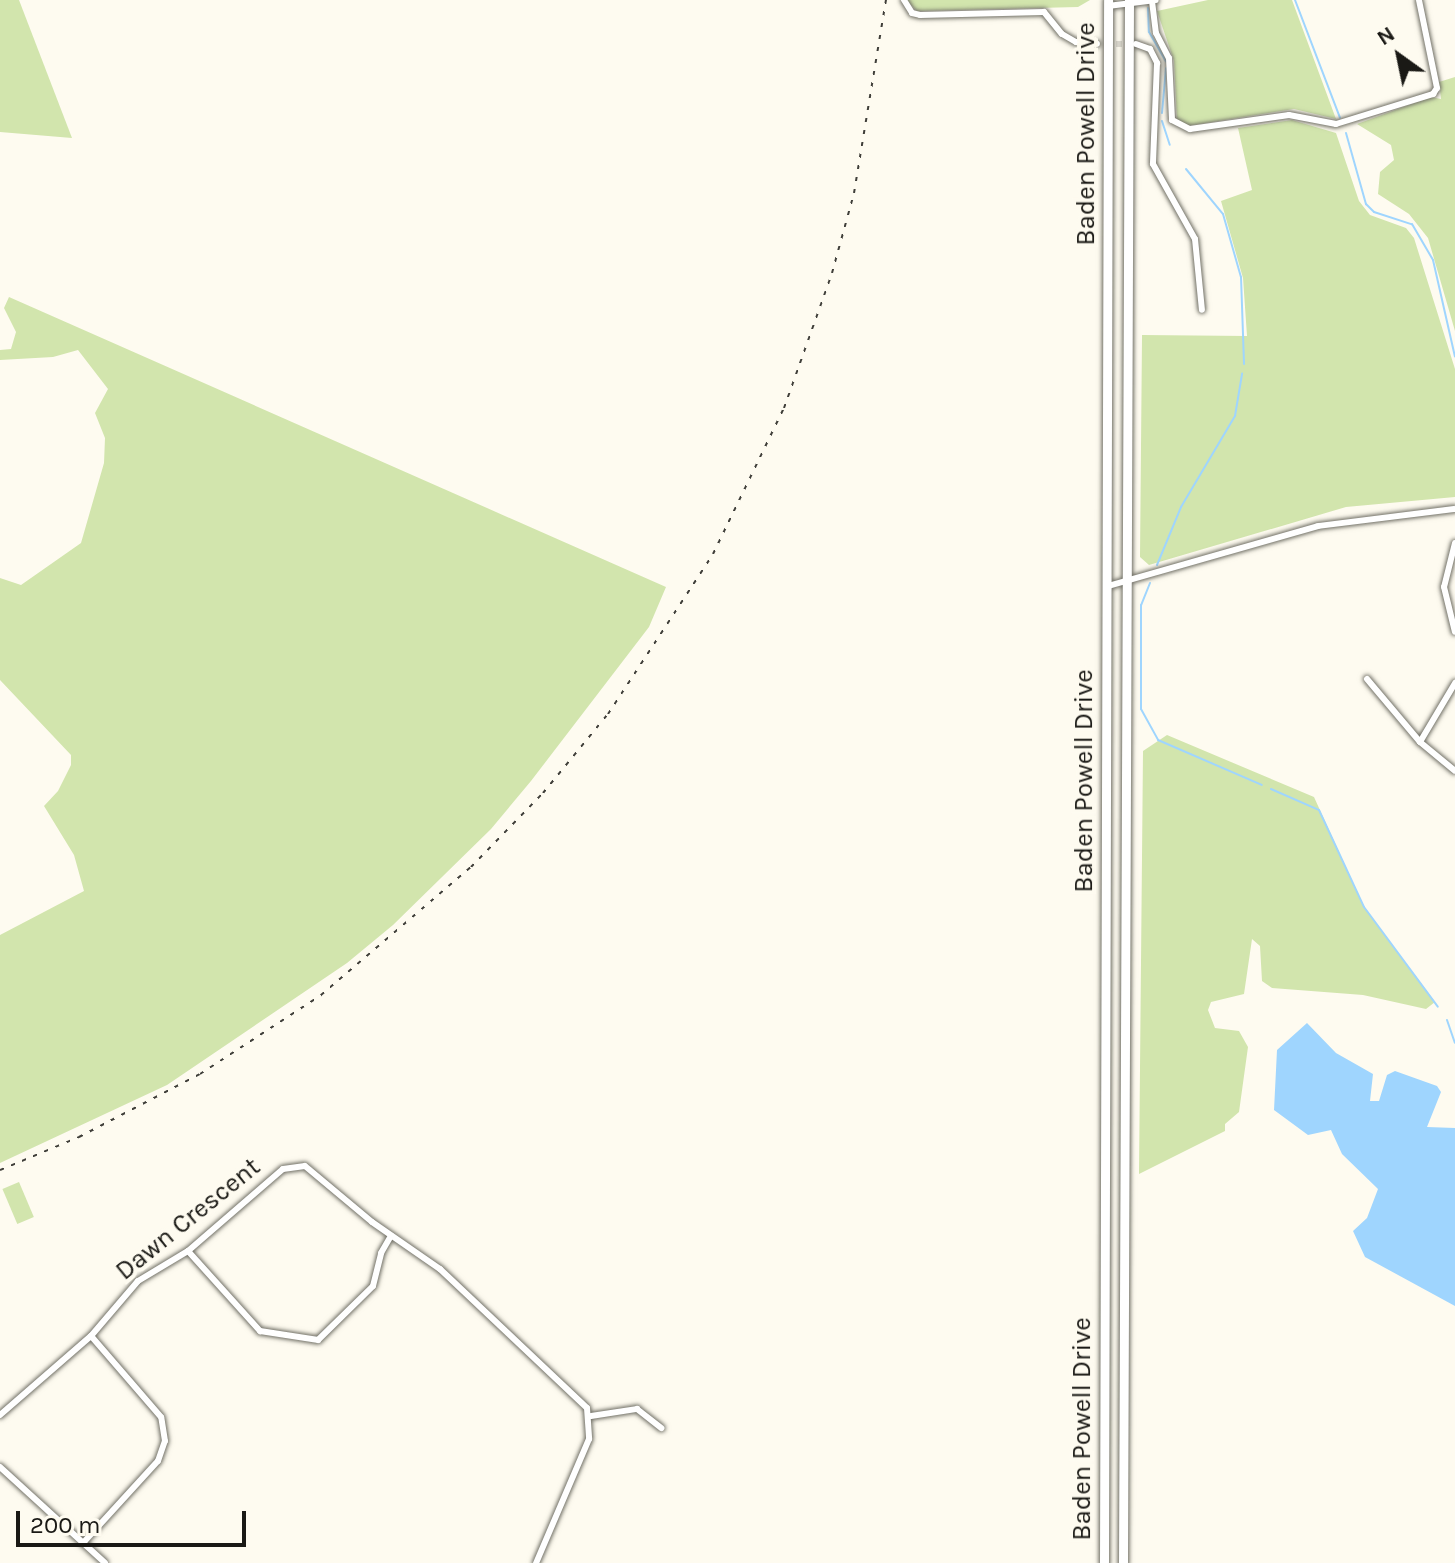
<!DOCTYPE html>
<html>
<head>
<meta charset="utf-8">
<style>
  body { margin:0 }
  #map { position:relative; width:1455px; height:1563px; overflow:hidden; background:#fefbf0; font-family:Karla,sans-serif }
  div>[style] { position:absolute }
  .green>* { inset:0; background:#d2e5ad; transform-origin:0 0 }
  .water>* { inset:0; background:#9fd5fe }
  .stream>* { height:2px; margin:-1px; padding:0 1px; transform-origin:1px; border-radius:1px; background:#9fd5fe }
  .street-tunnel>* { height:6px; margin-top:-3px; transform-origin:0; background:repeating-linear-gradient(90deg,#dcd9cf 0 6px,transparent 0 9px) }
  .roads { filter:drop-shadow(0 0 2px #727167) drop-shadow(0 0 2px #727167) }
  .street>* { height:6px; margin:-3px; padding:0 3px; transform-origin:3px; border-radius:3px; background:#fff }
  .secondary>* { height:9px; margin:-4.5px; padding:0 4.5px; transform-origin:4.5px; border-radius:4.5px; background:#fff }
  .rail>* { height:2px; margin-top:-1px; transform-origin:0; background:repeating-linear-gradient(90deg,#3f3e39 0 4px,transparent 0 12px) }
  span { translate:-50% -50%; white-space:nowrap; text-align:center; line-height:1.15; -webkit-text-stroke:8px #fefbf0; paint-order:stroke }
  .street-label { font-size:26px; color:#1a1915 }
  .north { position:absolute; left:1359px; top:16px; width:80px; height:80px; -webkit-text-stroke:6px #fefbf0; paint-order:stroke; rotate:327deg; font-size:22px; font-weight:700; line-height:32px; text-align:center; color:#1a1915 }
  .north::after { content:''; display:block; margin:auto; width:28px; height:36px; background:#1a1915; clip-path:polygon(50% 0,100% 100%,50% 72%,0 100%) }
  .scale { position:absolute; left:16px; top:1511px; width:230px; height:36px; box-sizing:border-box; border:4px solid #1a1915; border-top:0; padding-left:10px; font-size:24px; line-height:28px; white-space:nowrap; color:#1a1915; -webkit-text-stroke:6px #fefbf0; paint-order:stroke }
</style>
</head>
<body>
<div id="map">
  <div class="green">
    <div style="clip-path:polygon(0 0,19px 0,72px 138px,0 132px)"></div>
    <div style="clip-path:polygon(906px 0,1090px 0,1078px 7px,917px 11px)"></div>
    <div style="clip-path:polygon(1208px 0,1292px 0,1336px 119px,1294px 109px,1187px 126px,1177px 121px,1174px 61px,1157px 11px)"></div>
    <div style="clip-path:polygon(1455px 77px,1455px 331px,1428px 238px,1409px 214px,1378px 194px,1380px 172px,1394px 160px,1391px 145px,1357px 124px,1431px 97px,1441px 99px,1439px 82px)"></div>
    <div style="clip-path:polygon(1292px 120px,1336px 133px,1359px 201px,1370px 215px,1406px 228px,1414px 238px,1455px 369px,1455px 497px,1346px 507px,1149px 565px,1140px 557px,1142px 335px,1247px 336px,1243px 278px,1221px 201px,1252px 190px,1238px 128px)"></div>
    <div style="clip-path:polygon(9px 297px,666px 587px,649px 627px,531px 781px,491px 829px,393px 925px,347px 963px,167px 1085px,0 1163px,0 935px,84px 891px,74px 855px,44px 806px,58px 791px,71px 765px,71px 755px,0 680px,0 578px,21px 585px,81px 543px,104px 463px,105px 438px,95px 413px,108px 389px,78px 350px,53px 357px,0 360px,0 350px,11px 349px,16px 332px,4px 308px)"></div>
    <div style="clip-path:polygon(1167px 735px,1314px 797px,1364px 907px,1435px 1002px,1426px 1009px,1363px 995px,1272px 988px,1262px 981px,1260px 946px,1252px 939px,1244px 994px,1211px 1002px,1208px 1010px,1215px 1028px,1239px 1031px,1248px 1047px,1239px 1112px,1225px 1124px,1225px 1131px,1139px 1174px,1143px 751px)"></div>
    <div style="left:19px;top:1182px;width:38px;height:18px;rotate:67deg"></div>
  </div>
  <div class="water">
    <div style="clip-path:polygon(1307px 1023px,1336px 1053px,1373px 1074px,1370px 1101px,1379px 1101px,1387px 1075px,1395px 1071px,1437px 1086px,1441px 1092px,1427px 1127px,1455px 1128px,1455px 1306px,1365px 1257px,1353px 1231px,1367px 1218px,1378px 1189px,1342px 1154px,1331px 1130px,1308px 1135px,1274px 1110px,1277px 1050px)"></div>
  </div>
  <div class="stream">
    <div style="left:1295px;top:0;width:126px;rotate:69.1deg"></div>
    <div style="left:1148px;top:8px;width:24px;rotate:88deg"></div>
    <div style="left:1149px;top:32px;width:34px;rotate:60deg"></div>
    <div style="left:1162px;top:113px;width:45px;rotate:-84.9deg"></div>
    <div style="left:1162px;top:121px;width:25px;rotate:72deg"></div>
    <div style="left:1346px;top:133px;width:74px;rotate:74.3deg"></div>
    <div style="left:1366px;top:204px;width:11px;rotate:45deg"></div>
    <div style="left:1374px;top:212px;width:40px;rotate:18deg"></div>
    <div style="left:1412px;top:224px;width:42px;rotate:59.7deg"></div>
    <div style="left:1433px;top:260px;width:99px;rotate:77.2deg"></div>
    <div style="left:1186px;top:169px;width:58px;rotate:50.6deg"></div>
    <div style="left:1223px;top:214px;width:66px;rotate:74.1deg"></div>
    <div style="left:1241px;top:277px;width:87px;rotate:88deg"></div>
    <div style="left:1157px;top:565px;width:63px;rotate:-67.5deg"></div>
    <div style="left:1181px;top:507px;width:106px;rotate:-59.3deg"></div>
    <div style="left:1235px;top:416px;width:43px;rotate:-80.5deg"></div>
    <div style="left:1150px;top:583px;width:24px;rotate:112deg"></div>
    <div style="left:1141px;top:605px;width:104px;rotate:90deg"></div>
    <div style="left:1141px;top:709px;width:35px;rotate:61deg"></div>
    <div style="left:1158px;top:740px;width:113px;rotate:23.4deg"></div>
    <div style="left:1271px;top:789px;width:52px;rotate:23.6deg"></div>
    <div style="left:1319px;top:810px;width:107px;rotate:65.1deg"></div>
    <div style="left:1364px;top:907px;width:124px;rotate:53.5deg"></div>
    <div style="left:1447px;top:1020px;width:24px;rotate:71deg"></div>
  </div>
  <div class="street-tunnel">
    <div style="left:1107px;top:44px;width:25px"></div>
  </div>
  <div class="roads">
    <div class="street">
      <div style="left:904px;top:0;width:15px;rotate:58deg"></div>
      <div style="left:912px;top:13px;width:8px;rotate:14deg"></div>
      <div style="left:920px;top:15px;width:124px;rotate:-1.4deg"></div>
      <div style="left:1044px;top:12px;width:28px;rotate:51deg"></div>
      <div style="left:1062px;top:34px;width:16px;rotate:30deg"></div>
      <div style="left:1076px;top:42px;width:21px;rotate:5deg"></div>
      <div style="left:1152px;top:1px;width:32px;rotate:83deg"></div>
      <div style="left:1156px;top:33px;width:28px;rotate:63deg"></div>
      <div style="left:1169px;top:58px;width:62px;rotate:87.2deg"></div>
      <div style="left:1172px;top:120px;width:20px;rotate:27deg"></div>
      <div style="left:1190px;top:129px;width:100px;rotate:-8deg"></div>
      <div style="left:1289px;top:115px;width:48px;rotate:10.8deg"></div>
      <div style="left:1336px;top:124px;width:102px;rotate:-17.2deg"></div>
      <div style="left:1433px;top:94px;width:7px;rotate:-56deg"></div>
      <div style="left:1437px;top:88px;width:90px;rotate:-101.6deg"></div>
      <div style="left:1108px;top:6px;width:48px;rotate:-7.1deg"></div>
      <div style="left:1136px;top:44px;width:15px;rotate:20deg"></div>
      <div style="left:1150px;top:49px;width:16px;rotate:63deg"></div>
      <div style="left:1157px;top:63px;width:101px;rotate:92.3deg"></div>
      <div style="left:1153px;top:164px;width:86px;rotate:60.8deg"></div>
      <div style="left:1195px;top:239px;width:71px;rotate:84.4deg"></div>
      <div style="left:1455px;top:543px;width:45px;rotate:104deg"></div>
      <div style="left:1444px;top:587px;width:46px;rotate:76.3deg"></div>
      <div style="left:1108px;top:586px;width:218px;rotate:-15.9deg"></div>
      <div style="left:1318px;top:526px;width:138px;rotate:-7.1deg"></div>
      <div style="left:1367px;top:679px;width:82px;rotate:49.9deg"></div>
      <div style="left:1420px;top:742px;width:69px;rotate:-59.3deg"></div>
      <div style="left:1420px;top:742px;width:45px;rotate:39.6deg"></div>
      <div style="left:188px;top:1251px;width:108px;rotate:48deg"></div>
      <div style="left:260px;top:1331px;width:59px;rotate:8.8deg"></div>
      <div style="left:318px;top:1340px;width:77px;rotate:-44.5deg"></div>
      <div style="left:373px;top:1286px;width:34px;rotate:-76deg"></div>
      <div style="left:381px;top:1253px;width:20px;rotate:-60deg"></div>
      <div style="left:0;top:1415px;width:121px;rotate:-41deg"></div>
      <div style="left:91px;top:1336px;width:72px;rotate:-49.5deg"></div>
      <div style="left:138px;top:1281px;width:58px;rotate:-31deg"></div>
      <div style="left:188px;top:1251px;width:125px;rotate:-40.8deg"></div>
      <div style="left:283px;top:1169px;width:22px;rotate:-8deg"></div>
      <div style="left:305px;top:1166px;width:87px;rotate:39.9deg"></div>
      <div style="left:372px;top:1222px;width:83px;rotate:34.7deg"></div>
      <div style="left:440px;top:1269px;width:202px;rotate:43.4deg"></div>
      <div style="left:587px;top:1408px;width:31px;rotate:86deg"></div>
      <div style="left:589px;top:1439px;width:135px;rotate:113.1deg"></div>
      <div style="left:591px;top:1416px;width:47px;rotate:-8.7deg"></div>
      <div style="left:637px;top:1409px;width:31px;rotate:38deg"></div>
      <div style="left:0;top:1467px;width:142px;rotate:42.4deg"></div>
      <div style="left:83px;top:1543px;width:111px;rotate:-47.6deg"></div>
      <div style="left:158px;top:1461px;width:21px;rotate:-71deg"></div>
      <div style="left:165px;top:1441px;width:24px;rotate:-99deg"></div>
      <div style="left:161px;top:1417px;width:107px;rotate:-130.8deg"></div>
    </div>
    <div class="secondary">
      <div style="left:1104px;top:1563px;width:1563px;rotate:-89.85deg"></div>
      <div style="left:1123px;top:1563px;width:1563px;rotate:-89.78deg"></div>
    </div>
  </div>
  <div class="rail">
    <div style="left:0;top:1170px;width:86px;rotate:-22.7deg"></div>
    <div style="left:79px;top:1137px;width:136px;rotate:-27.5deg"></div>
    <div style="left:200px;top:1074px;width:145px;rotate:-33.1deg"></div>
    <div style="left:321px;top:995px;width:197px;rotate:-40.5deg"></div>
    <div style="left:471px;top:867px;width:103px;rotate:-45.8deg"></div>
    <div style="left:543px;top:793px;width:102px;rotate:-50.6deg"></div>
    <div style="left:608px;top:714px;width:191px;rotate:-56.7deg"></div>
    <div style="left:713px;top:554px;width:162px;rotate:-64.1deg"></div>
    <div style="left:784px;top:408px;width:143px;rotate:-70.4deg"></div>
    <div style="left:832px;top:273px;width:83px;rotate:-74.6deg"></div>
    <div style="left:854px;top:193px;width:196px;rotate:-80.6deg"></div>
  </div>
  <div class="street-label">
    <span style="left:1086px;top:134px;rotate:-90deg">Baden Powell Drive</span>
    <span style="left:1084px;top:781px;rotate:-90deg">Baden Powell Drive</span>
    <span style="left:188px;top:1219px;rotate:-39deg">Dawn Crescent</span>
    <span style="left:1082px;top:1429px;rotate:-90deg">Baden Powell Drive</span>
  </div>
  <div class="north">N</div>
  <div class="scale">200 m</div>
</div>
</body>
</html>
